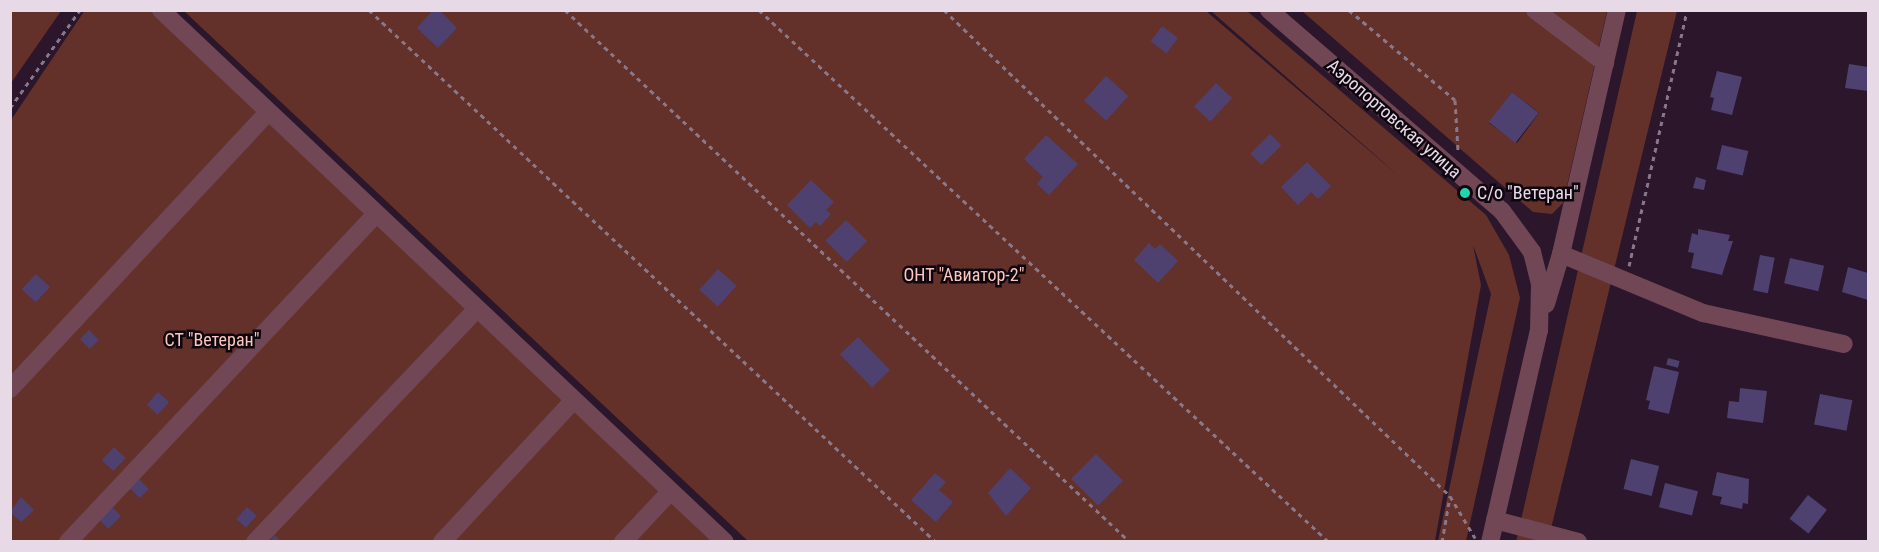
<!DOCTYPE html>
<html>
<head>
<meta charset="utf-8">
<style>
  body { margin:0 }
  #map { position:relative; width:1879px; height:552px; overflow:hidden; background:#2b162b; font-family:"Roboto Condensed",sans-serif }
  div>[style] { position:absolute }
  .green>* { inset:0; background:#63312a }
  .building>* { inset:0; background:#4e416f; transform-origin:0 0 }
  .path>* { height:3px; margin-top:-1.5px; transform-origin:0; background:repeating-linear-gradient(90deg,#8a788a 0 4.5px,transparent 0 9px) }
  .minor>* { height:18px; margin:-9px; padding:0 9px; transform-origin:9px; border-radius:9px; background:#714755 }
  .dots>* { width:16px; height:16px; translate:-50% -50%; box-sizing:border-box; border:3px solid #0e060e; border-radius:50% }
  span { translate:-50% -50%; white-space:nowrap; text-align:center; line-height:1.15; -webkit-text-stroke:5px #0e060e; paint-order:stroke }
  .street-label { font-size:18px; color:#e8d9e7 }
  .poi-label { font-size:18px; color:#e8d9e7 }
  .left { translate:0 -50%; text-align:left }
  .park-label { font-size:18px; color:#fdc6bd }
  .frame { position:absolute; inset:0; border:12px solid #e8d9e7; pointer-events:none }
</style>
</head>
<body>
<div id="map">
  <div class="green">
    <div style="clip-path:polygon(85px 10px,156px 11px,720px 542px,11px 542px,11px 120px)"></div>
    <div style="clip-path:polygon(10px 11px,61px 11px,11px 83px,10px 83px)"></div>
    <div style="clip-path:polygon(184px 11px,1206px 11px,1400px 177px,1211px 11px,1247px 11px,1486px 215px,1509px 255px,1520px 298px,1466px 541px,1438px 541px,1491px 294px,1473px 245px,1481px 285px,1435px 541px,748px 541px)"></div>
    <div style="clip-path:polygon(evenodd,1302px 11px,1607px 11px,1563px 203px,1552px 214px,1533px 212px,1302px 11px,1512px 92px,1539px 113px,1517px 143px,1489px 123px,1512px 92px)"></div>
    <div style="clip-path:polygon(1637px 11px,1677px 11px,1548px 541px,1516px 542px)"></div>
  </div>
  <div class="building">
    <div style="clip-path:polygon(433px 10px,439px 10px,457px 28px,438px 48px,417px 28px)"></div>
    <div style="left:1162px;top:26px;width:20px;height:19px;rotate:37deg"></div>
    <div style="clip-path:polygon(1849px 64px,1868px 67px,1868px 91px,1845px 88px)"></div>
    <div style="clip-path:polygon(1717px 71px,1742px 77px,1732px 115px,1711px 110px,1714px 98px,1710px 97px)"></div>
    <div style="left:1106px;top:76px;width:30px;height:33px;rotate:42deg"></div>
    <div style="left:1216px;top:83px;width:22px;height:32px;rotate:43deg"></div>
    <div style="left:1512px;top:92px;width:34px;height:38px;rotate:38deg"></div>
    <div style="left:1270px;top:134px;width:16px;height:28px;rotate:45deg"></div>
    <div style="clip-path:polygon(1046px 135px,1078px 164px,1049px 195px,1037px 184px,1043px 177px,1024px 159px)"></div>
    <div style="left:1722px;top:145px;width:27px;height:25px;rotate:13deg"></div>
    <div style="clip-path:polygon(1307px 162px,1331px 186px,1318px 199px,1311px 192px,1298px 205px,1281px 187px)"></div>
    <div style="clip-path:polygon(1696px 177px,1706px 180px,1704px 190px,1693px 188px)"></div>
    <div style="clip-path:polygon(811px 180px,834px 202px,826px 210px,831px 214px,820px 226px,816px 222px,810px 228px,787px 205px)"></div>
    <div style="left:846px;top:220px;width:30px;height:29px;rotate:45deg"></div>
    <div style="clip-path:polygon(1698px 229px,1730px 235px,1728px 241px,1733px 241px,1722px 275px,1691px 268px,1694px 253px,1688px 252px,1692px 233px,1698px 235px)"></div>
    <div style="clip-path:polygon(1149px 243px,1155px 249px,1160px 244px,1178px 261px,1158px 283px,1134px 260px)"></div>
    <div style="left:1760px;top:255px;width:15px;height:36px;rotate:11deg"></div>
    <div style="left:1790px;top:258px;width:35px;height:26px;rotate:13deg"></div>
    <div style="clip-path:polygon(1848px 267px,1868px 273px,1868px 300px,1842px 292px)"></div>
    <div style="left:718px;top:269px;width:25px;height:28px;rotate:42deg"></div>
    <div style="left:36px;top:274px;width:19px;height:21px;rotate:43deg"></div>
    <div style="left:89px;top:330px;width:14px;height:13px;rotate:45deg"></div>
    <div style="left:858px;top:337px;width:46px;height:25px;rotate:46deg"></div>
    <div style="left:1668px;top:358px;width:12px;height:7px;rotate:14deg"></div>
    <div style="clip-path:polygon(1654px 366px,1679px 372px,1669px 414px,1648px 409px,1650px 401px,1646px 400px)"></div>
    <div style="clip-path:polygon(1740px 388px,1767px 391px,1763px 423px,1727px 418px,1729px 401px,1739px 402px)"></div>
    <div style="left:158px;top:392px;width:15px;height:17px;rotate:42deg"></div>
    <div style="left:1820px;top:394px;width:33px;height:31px;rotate:11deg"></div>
    <div style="left:114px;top:447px;width:16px;height:18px;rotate:43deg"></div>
    <div style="left:1096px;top:454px;width:38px;height:35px;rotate:45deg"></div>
    <div style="left:1631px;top:459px;width:29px;height:31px;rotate:14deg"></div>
    <div style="clip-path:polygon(1010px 468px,1031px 488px,1006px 516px,988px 493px)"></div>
    <div style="clip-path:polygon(1717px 472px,1749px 479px,1748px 504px,1743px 503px,1742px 509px,1720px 504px,1722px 497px,1712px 495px)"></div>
    <div style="clip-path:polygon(935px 473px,946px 482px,939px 490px,953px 502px,936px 522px,911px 500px)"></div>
    <div style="left:139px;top:479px;width:14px;height:13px;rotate:45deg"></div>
    <div style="left:1665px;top:483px;width:34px;height:25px;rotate:14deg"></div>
    <div style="left:1808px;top:495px;width:24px;height:30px;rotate:38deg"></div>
    <div style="clip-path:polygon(21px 497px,34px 510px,21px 522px,10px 512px)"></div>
    <div style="left:109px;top:504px;width:17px;height:18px;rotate:45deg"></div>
    <div style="left:247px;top:507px;width:13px;height:16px;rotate:42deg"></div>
    <div style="clip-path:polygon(275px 535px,281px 542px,269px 542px)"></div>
  </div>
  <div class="path">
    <div style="left:369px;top:10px;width:778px;rotate:43.18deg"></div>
    <div style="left:565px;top:10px;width:776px;rotate:43.28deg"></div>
    <div style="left:759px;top:10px;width:780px;rotate:43.03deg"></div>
    <div style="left:944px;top:10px;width:702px;rotate:43.84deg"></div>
    <div style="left:1349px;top:10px;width:139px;rotate:40.3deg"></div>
    <div style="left:1455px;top:100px;width:50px;rotate:86.6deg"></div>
    <div style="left:10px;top:108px;width:120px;rotate:-54.5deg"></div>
    <div style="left:1629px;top:266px;width:262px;rotate:-77.2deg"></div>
    <div style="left:1442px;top:542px;width:47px;rotate:-80.1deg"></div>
    <div style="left:1450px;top:496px;width:49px;rotate:59.2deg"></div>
  </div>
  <div class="minor">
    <div style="left:161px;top:10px;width:775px;rotate:43.33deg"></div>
    <div style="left:1269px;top:10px;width:308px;rotate:40.8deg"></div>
    <div style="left:1502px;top:211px;width:51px;rotate:53.8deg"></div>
    <div style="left:1532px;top:252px;width:33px;rotate:76deg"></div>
    <div style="left:1540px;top:284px;width:46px;rotate:91.2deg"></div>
    <div style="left:1539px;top:330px;width:218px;rotate:103deg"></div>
    <div style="left:1535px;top:10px;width:88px;rotate:37.1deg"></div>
    <div style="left:1561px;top:254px;width:154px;rotate:22.6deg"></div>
    <div style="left:1703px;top:313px;width:144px;rotate:12.4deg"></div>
    <div style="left:1546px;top:304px;width:52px;rotate:-73.3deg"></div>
    <div style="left:1561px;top:254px;width:250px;rotate:-77.1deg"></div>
    <div style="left:10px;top:389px;width:376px;rotate:-47deg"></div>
    <div style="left:1495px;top:520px;width:86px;rotate:14.8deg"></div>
    <div style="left:68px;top:542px;width:450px;rotate:-46.8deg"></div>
    <div style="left:255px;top:542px;width:322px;rotate:-46.4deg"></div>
    <div style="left:442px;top:542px;width:192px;rotate:-47.1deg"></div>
    <div style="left:623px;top:542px;width:69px;rotate:-46.8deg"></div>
  </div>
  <div class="dots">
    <div style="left:1465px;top:193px;background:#21d5b0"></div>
  </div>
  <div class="street-label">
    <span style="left:1394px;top:119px;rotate:41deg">Аэропортовская улица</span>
  </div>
  <div class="poi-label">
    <span class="left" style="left:1477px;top:193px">С/о "Ветеран"</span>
  </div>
  <div class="park-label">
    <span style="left:964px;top:275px">ОНТ "Авиатор-2"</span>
    <span style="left:212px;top:340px">СТ "Ветеран"</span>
  </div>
  <div class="frame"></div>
</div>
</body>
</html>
